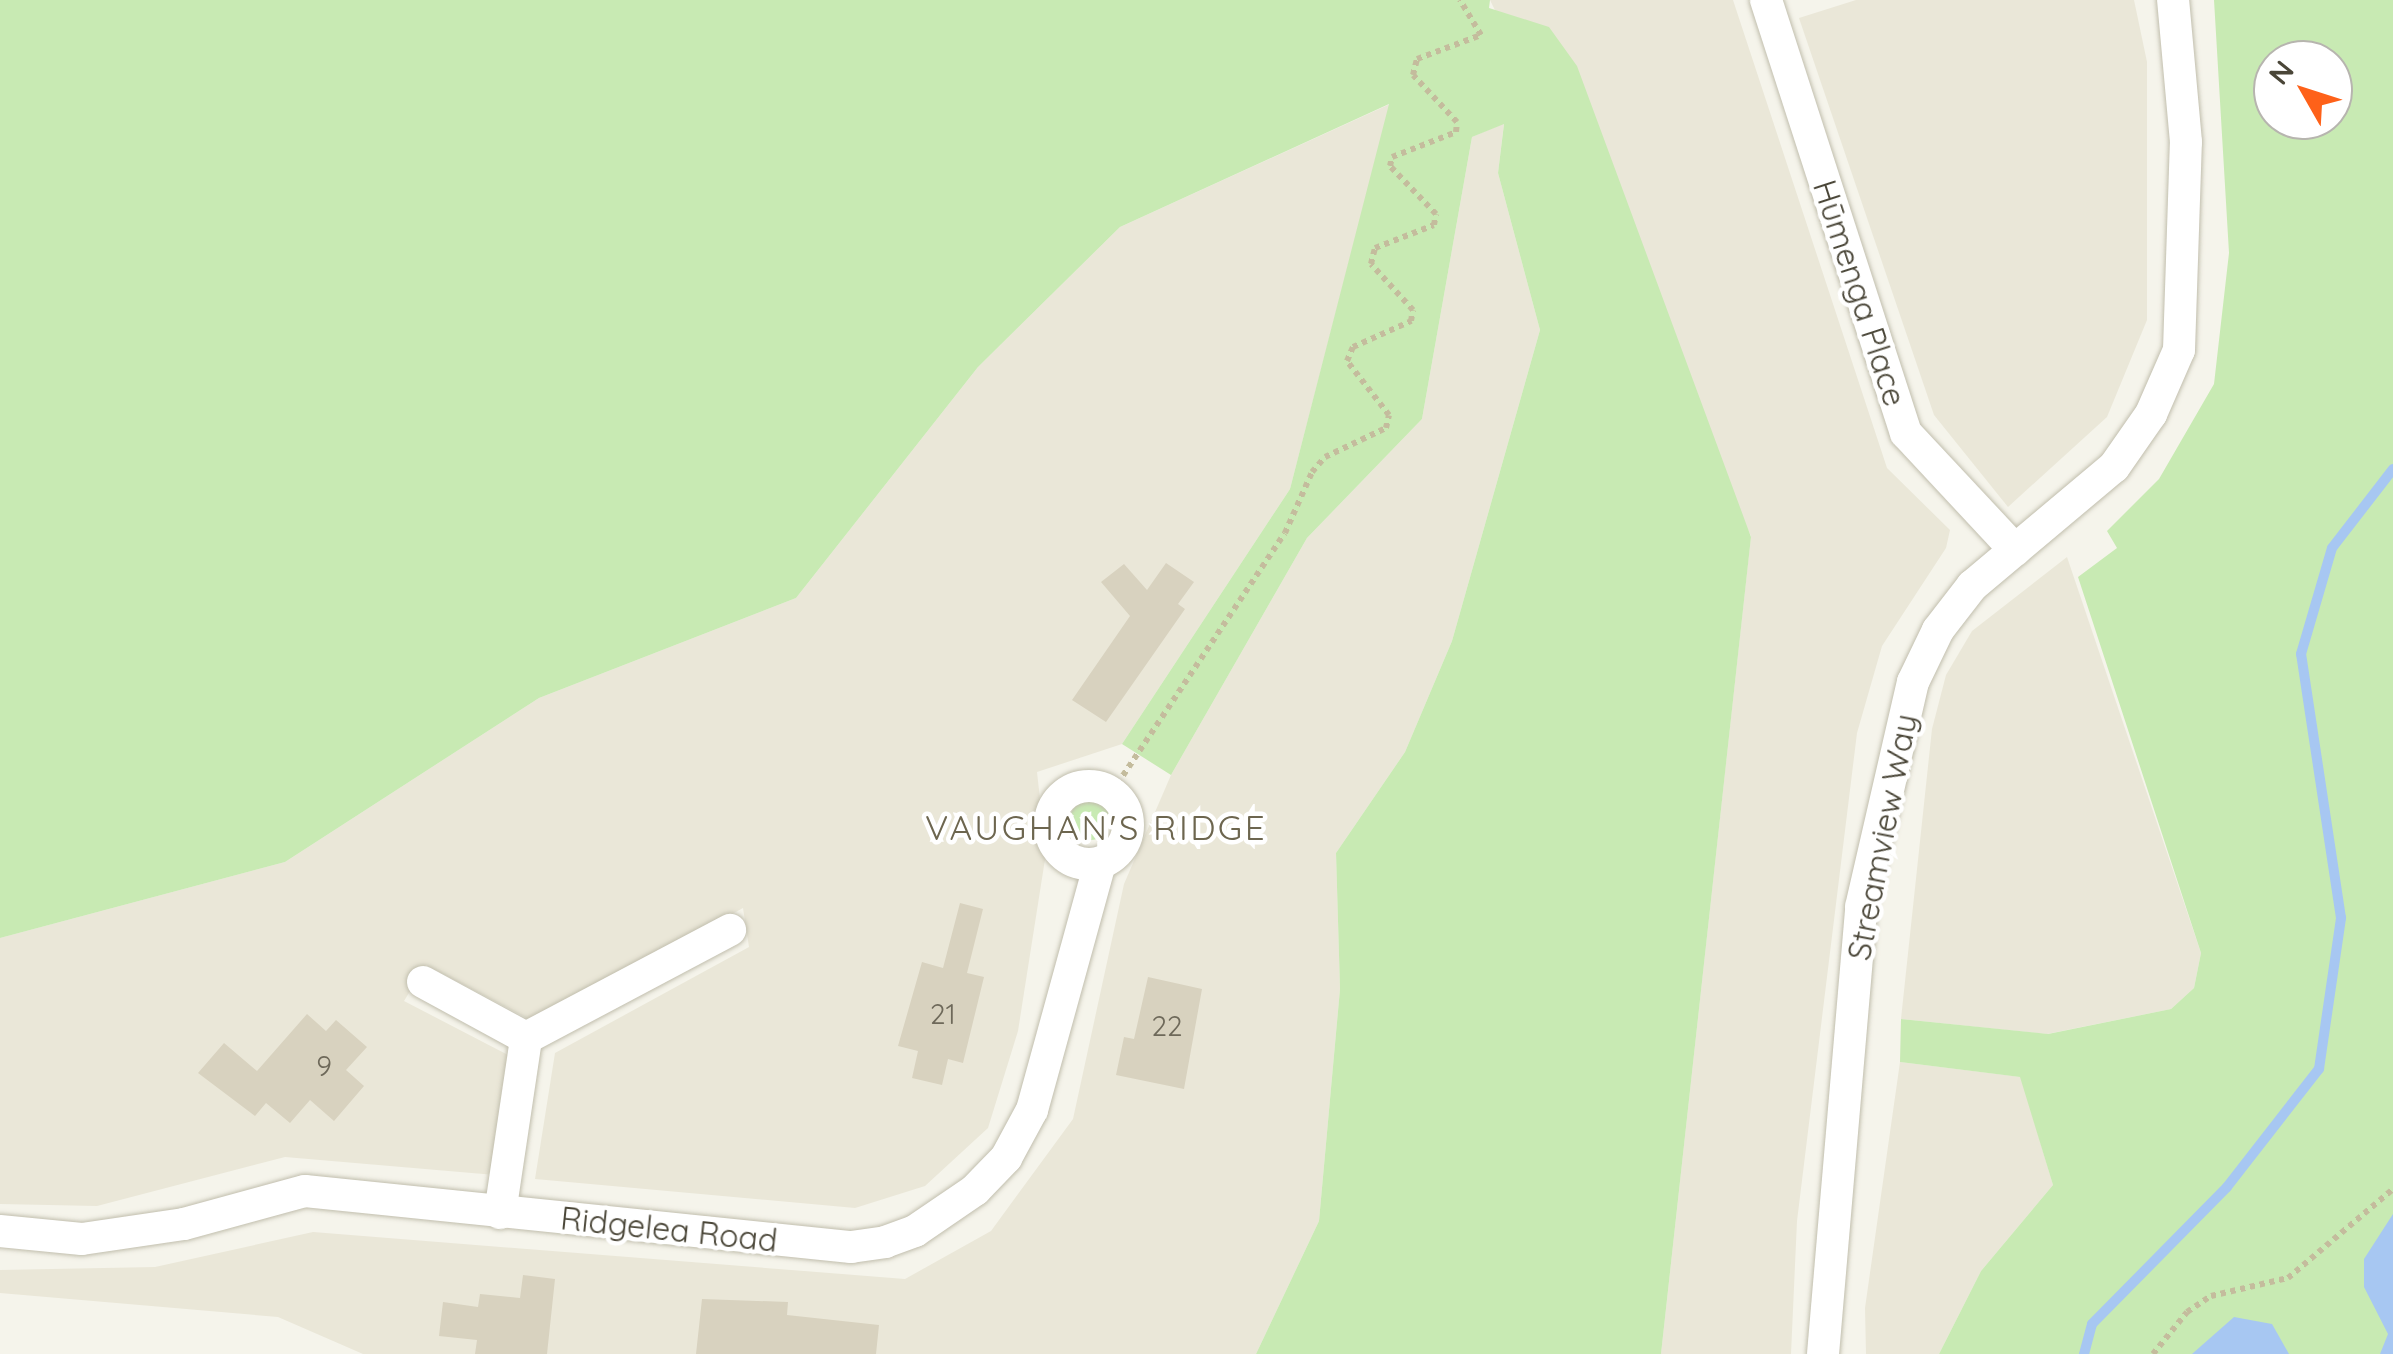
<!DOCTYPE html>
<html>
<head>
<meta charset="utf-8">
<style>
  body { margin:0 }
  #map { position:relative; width:2393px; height:1354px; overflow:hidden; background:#f5f4eb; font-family:Quicksand,sans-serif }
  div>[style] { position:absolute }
  .residential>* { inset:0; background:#eae7d8 }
  .green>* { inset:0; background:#c8eab3 }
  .round { border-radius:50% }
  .water>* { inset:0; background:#a7c7f2 }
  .stream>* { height:10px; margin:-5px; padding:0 5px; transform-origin:5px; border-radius:5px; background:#a7c7f2 }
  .building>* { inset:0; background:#d8d2bf }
  .path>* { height:6px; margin-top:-3px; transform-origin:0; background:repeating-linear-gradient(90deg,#c4bc9d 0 5px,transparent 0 10px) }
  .roads { filter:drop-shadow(0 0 2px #c1bead) drop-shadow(0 0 2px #c1bead) }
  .street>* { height:32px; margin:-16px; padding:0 16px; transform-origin:16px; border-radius:16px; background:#fff }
  .street>.ring { margin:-16px; padding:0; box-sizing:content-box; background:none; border:32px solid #fff; border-radius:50% }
  span { translate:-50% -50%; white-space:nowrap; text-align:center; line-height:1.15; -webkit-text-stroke:9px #fff; paint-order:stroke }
  .number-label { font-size:28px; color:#6e695a }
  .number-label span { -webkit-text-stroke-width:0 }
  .street-label { font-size:32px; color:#4a4638 }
  .neighbourhood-label { font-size:35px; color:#6d664f; letter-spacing:2.5px }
  .north { position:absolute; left:2253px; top:40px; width:100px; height:100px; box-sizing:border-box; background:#fff; border:2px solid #b7b5af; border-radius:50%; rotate:309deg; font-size:28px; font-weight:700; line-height:40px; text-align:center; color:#4a4638 }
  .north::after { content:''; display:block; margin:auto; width:35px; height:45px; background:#fe6119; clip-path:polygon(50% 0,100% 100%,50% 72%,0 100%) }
</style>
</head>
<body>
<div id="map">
  <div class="residential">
    <div style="clip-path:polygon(1490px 0,1733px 0,1887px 468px,1950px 530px,1946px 548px,1882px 646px,1857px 733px,1797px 1221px,1791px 1354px,1661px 1354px,1751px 536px)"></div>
    <div style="clip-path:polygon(1856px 0,2134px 0,2147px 62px,2147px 320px,2107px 417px,2008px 507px,1934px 415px,1799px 18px)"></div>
    <div style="clip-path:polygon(1390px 104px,1290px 489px,1122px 744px,1037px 772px,1046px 853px,1018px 1031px,988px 1128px,925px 1186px,855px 1208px,535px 1179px,555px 1053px,749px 947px,743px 908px,536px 1023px,426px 965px,404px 1001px,510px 1056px,495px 1175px,285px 1157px,97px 1206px,0 1204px,0 938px,285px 862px,539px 698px,796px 598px,978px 367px,1120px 227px)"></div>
    <div style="clip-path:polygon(1504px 123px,1498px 173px,1540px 330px,1452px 641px,1405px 752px,1336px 853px,1340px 989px,1319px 1221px,1256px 1354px,363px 1354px,278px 1317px,0 1293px,0 1270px,155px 1267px,313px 1232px,905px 1279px,991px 1231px,1073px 1119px,1124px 884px,1171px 775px,1307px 538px,1422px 419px,1472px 137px)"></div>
    <div style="clip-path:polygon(2067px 557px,2201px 953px,2194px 988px,2171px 1009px,2047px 1034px,1901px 1019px,1932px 729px,1946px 675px,1972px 631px)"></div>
    <div style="clip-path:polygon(1900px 1062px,2021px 1077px,2053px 1185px,1981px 1271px,1939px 1354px,1866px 1354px,1865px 1308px)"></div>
  </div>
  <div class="green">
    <div style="clip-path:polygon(0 0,1490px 0,1489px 8px,1549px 27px,1577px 66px,1751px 537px,1661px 1354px,1256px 1354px,1319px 1221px,1340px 989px,1336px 853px,1405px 752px,1452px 641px,1540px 330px,1498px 173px,1504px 124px,1472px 137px,1422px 419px,1307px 538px,1171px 775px,1122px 744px,1290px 489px,1389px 104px,1120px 227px,978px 367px,796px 598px,539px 698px,285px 862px,0 938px)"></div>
    <div style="clip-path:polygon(evenodd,2214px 0,2393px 0,2393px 1354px,1939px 1354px,1981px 1271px,2053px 1185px,2020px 1077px,1900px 1062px,1901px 1019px,2048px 1034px,2171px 1009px,2194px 988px,2201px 953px,2078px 577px,2117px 548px,2107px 531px,2159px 479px,2214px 384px,2229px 253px,2214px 0,2273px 60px,2333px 60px,2333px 120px,2273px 120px,2273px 60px)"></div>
    <div class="round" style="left:1070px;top:800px;width:40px;height:40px"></div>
  </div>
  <div class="water">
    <div style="clip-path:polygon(2393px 1214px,2393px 1354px,2380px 1354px,2388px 1334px,2364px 1287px,2364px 1259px)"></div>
    <div style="clip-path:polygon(2234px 1317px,2272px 1324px,2289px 1354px,2192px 1354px)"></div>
  </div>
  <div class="stream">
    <div style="left:2084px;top:1354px;width:31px;rotate:-75deg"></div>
    <div style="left:2092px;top:1324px;width:192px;rotate:-45.4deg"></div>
    <div style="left:2227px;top:1187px;width:150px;rotate:-52.1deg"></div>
    <div style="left:2319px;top:1069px;width:153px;rotate:-81.7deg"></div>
    <div style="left:2341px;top:918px;width:267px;rotate:-98.6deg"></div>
    <div style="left:2301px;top:654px;width:110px;rotate:-73.7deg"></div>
    <div style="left:2332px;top:548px;width:100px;rotate:-52.3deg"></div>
  </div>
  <div class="building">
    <div style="clip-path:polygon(1166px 563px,1194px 582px,1178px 604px,1185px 609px,1106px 722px,1072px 700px,1130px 616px,1101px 582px,1124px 564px,1147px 590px)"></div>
    <div style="clip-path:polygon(960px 903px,983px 909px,967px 973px,984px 977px,963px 1063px,948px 1059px,942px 1085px,912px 1078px,918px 1051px,898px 1046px,922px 962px,943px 968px)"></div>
    <div style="clip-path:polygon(1148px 977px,1202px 989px,1184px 1089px,1116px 1075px,1124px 1037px,1134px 1039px)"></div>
    <div style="clip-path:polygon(307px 1014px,326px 1031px,336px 1020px,367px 1047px,346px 1070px,364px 1086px,334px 1121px,310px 1100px,290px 1123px,266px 1103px,255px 1116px,198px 1073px,224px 1043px,257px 1071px)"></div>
    <div style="clip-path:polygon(523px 1275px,555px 1279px,547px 1354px,475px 1354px,477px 1340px,439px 1336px,443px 1302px,478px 1307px,480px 1294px,520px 1298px)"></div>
    <div style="clip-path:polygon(702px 1299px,788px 1302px,787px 1315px,879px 1325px,876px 1354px,696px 1354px)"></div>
  </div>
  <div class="path">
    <div style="left:1112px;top:792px;width:311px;rotate:-56.3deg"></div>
    <div style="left:1285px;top:533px;width:67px;rotate:-66.1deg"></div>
    <div style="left:1312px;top:472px;width:20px;rotate:-49deg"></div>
    <div style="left:1325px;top:457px;width:68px;rotate:-25.4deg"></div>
    <div style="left:1386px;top:428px;width:13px;rotate:-77deg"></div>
    <div style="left:1389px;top:415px;width:68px;rotate:-127.9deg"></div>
    <div style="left:1347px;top:361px;width:15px;rotate:-67deg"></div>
    <div style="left:1353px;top:347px;width:64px;rotate:-24.1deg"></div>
    <div style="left:1411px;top:321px;width:11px;rotate:-80deg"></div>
    <div style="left:1413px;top:310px;width:62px;rotate:-132.4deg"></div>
    <div style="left:1371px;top:264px;width:16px;rotate:-76deg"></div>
    <div style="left:1375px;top:248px;width:63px;rotate:-21.3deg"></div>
    <div style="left:1434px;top:225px;width:11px;rotate:-80deg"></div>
    <div style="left:1436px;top:214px;width:66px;rotate:-133.8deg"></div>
    <div style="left:1390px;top:166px;width:9px;rotate:-77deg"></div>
    <div style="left:1392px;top:157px;width:69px;rotate:-21.3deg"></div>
    <div style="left:1456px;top:132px;width:10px;rotate:-84deg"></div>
    <div style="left:1457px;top:122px;width:64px;rotate:-133.1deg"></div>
    <div style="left:1413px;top:75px;width:16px;rotate:-76deg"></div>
    <div style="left:1417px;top:59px;width:68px;rotate:-20.6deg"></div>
    <div style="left:1481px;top:35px;width:41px;rotate:-121deg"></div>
    <div style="left:2153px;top:1354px;width:54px;rotate:-51deg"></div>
    <div style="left:2187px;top:1312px;width:29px;rotate:-34deg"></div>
    <div style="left:2211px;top:1296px;width:79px;rotate:-13.2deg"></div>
    <div style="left:2288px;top:1278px;width:138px;rotate:-40.3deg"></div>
  </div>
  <div class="roads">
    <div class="street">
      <div style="left:1766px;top:0;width:455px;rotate:72.1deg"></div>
      <div style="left:1906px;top:433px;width:160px;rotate:47deg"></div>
      <div class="ring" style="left:1050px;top:786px;width:46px;height:46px"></div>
      <div style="left:423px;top:982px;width:117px;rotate:28.5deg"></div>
      <div style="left:526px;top:1038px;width:231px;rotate:-27.9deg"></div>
      <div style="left:500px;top:1213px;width:177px;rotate:-81.5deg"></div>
      <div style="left:0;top:1231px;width:82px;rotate:5.6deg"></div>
      <div style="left:82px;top:1239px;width:103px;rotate:-8.4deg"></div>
      <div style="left:184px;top:1224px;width:125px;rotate:-15.3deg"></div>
      <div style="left:305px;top:1191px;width:549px;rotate:5.86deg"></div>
      <div style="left:851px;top:1247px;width:34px;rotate:-8deg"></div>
      <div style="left:885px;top:1242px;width:32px;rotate:-20deg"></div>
      <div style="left:915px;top:1231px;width:73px;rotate:-34.3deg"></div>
      <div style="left:975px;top:1190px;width:45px;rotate:-45.9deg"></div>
      <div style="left:1006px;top:1158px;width:55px;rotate:-61.6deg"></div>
      <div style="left:1032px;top:1110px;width:256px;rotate:-74.6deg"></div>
      <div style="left:1823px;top:1354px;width:449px;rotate:-85.1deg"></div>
      <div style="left:1861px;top:907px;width:231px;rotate:-77deg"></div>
      <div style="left:1913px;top:682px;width:58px;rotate:-64.3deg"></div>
      <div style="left:1938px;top:630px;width:56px;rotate:-52.3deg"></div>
      <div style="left:1972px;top:586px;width:185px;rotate:-40deg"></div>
      <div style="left:2114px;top:467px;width:65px;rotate:-55.1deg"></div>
      <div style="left:2151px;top:414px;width:70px;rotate:-66.4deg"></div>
      <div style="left:2179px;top:350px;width:208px;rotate:-88.1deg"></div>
      <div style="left:2186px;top:142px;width:143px;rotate:-95.2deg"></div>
    </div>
  </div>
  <div class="number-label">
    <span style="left:943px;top:1014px">21</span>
    <span style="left:1167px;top:1026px">22</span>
    <span style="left:324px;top:1066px">9</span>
  </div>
  <div class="street-label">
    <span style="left:1860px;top:293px;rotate:72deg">Hūmenga Place</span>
    <span style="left:1882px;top:837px;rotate:-79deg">Streamview Way</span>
    <span style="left:669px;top:1229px;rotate:6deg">Ridgelea Road</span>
  </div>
  <div class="neighbourhood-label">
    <span style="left:1096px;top:827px">VAUGHAN'S RIDGE</span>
  </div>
  <div class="north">N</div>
</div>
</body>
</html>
